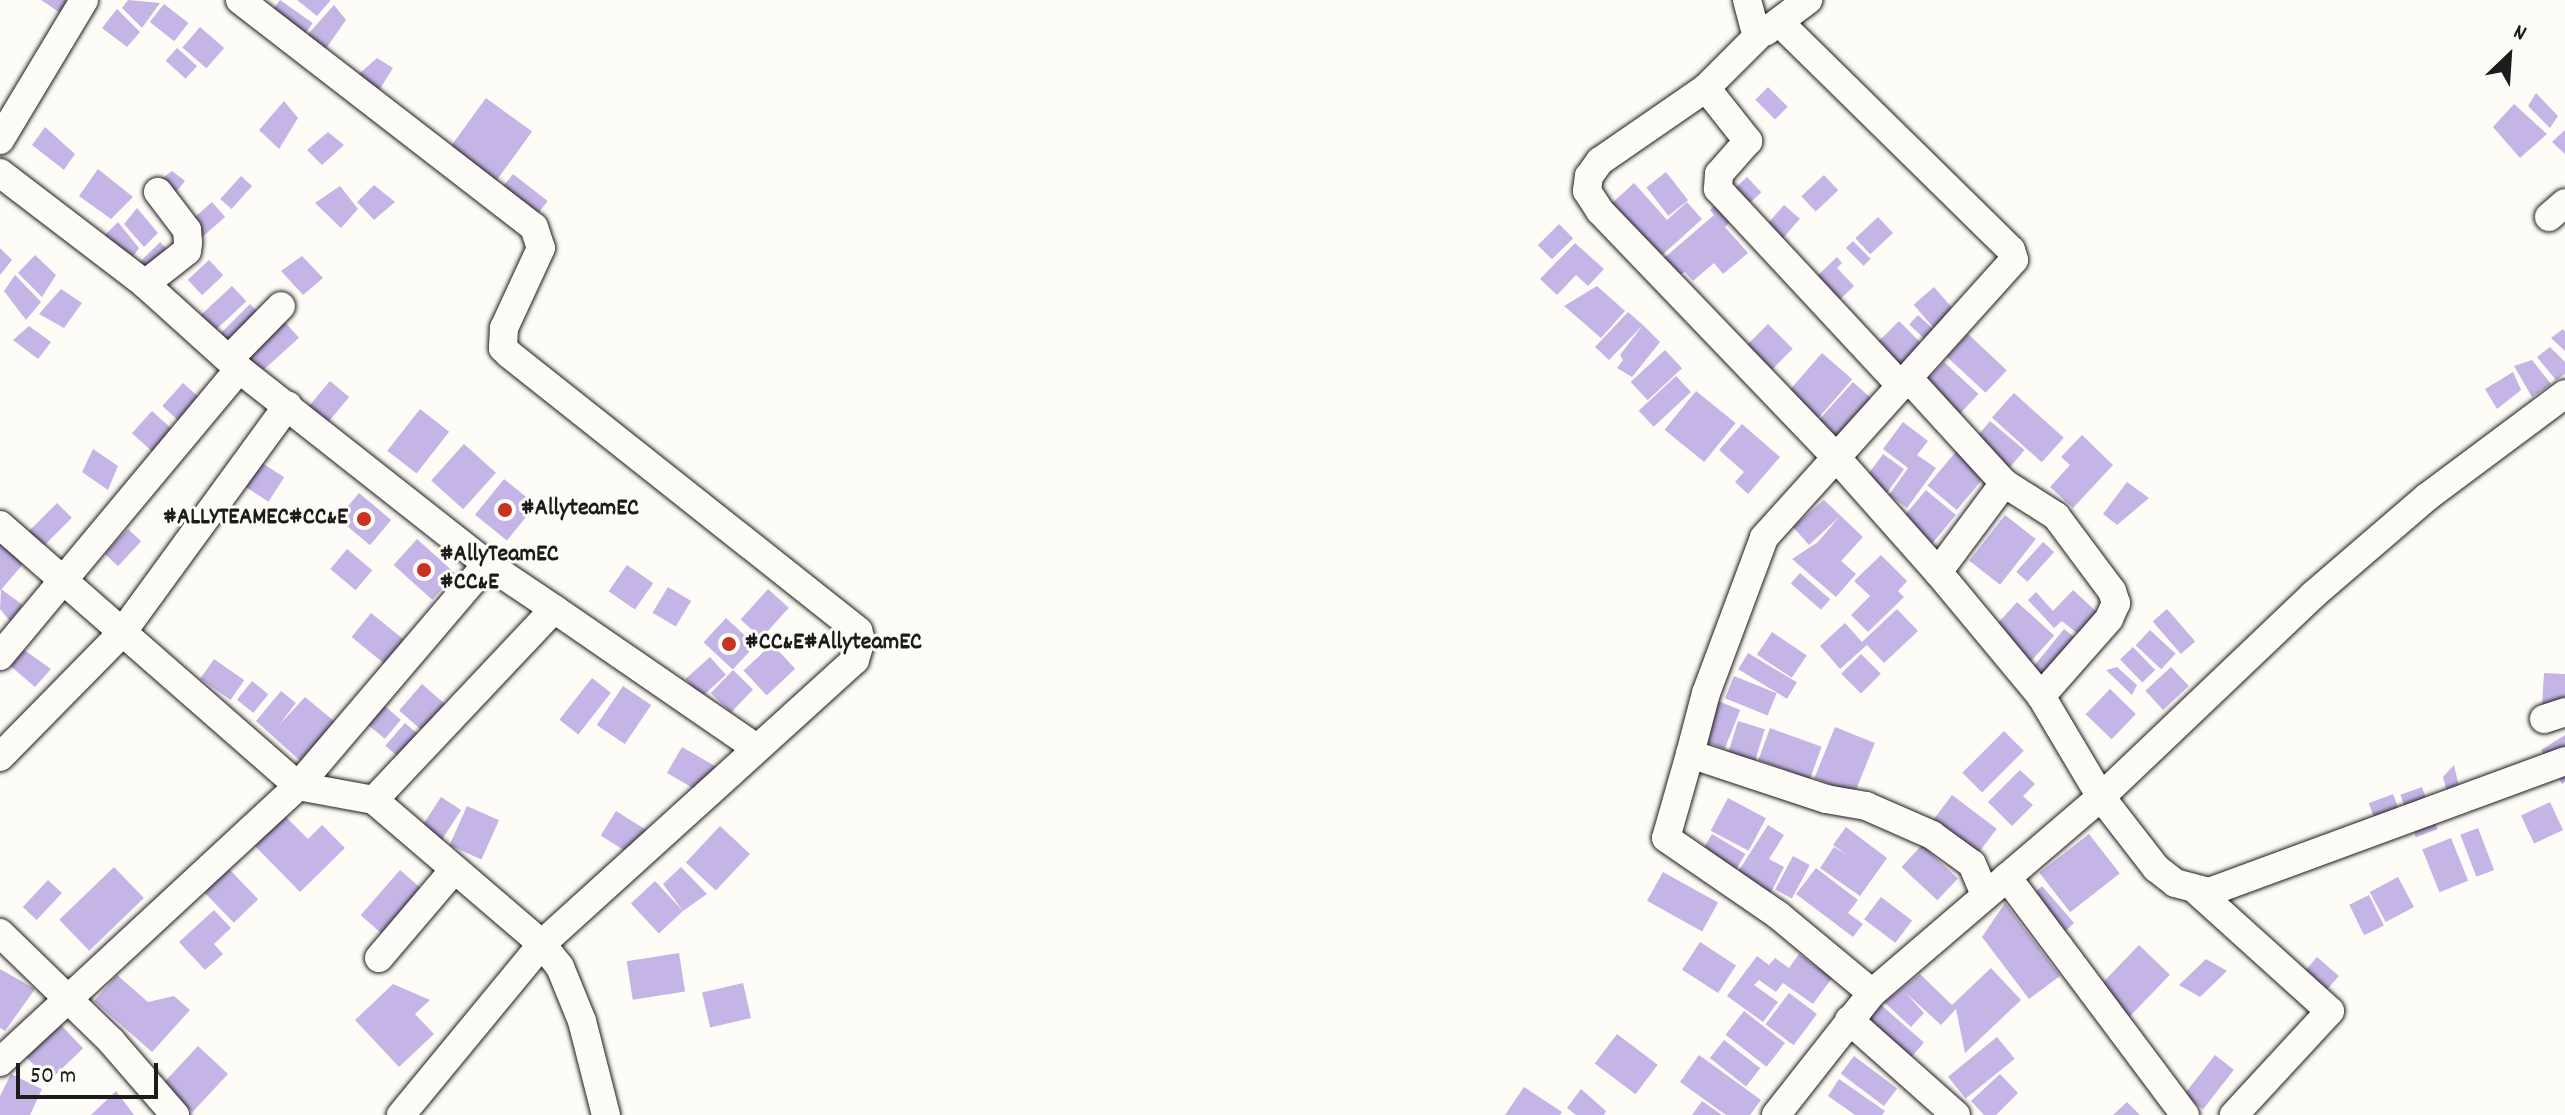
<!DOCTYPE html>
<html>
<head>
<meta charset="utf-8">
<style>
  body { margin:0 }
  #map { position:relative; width:2565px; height:1115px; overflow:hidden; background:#fdfcf7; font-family:Dekko,sans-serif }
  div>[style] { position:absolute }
  .building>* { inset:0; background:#c5b5e6; transform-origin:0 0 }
  .roads { filter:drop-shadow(0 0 2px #1c1c1c) drop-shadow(0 0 2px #1c1c1c) }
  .minor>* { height:28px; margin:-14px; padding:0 14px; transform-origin:14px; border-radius:14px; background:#fdfcf7 }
  .dots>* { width:22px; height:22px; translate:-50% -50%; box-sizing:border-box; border:4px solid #fdfcf7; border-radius:50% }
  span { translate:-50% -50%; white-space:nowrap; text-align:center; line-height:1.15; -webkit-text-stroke:6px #fdfcf7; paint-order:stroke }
  .poi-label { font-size:24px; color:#1c1c1c; font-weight:700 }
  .left { translate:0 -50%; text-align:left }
  .right { translate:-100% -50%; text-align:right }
  .north { position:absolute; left:2469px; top:16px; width:80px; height:80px; -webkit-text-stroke:6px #fdfcf7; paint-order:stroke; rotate:25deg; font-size:22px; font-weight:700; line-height:32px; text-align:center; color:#1c1c1c }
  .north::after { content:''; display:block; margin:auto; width:28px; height:36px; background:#1c1c1c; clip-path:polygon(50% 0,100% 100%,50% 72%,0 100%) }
  .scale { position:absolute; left:16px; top:1063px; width:142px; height:36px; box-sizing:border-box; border:4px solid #1c1c1c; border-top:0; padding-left:10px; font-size:24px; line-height:28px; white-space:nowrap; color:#1c1c1c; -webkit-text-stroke:6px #fdfcf7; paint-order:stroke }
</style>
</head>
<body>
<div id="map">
  <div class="building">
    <div style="clip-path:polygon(41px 0,76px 0,65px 16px)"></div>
    <div style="clip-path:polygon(128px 0,160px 3px,142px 28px,122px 8px)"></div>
    <div style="left:280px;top:0;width:40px;height:19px;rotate:35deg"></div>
    <div style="clip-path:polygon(297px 0,331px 0,317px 16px)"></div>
    <div style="left:164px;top:4px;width:31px;height:23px;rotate:38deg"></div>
    <div style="clip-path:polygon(334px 5px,346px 20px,320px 57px,302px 41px)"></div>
    <div style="clip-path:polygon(117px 9px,140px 32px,127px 47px,102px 28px)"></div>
    <div style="left:200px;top:27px;width:32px;height:27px;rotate:41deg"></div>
    <div style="left:177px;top:48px;width:27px;height:17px;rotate:42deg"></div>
    <div style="clip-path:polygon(377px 58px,393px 68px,375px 97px,352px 80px)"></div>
    <div style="left:1768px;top:87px;width:28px;height:18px;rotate:45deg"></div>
    <div style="clip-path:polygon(2536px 93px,2558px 116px,2550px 128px,2528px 106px)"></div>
    <div style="left:486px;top:98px;width:57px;height:61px;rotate:36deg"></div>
    <div style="clip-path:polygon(284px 101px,298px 118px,279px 149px,259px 130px)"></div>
    <div style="clip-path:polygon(2514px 104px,2547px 134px,2520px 158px,2493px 127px)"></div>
    <div style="clip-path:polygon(45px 127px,75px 154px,64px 170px,32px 145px)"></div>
    <div style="clip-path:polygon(2565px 130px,2565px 154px,2552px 142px)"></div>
    <div style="clip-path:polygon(328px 132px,344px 145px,322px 165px,307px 150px)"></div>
    <div style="clip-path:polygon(98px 169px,133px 197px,111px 219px,79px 196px)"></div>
    <div style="clip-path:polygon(172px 171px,185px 181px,171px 198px,154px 185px)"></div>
    <div style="left:1666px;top:172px;width:36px;height:25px;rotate:52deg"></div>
    <div style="left:513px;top:174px;width:44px;height:16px;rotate:38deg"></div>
    <div style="left:1824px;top:175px;width:21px;height:31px;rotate:47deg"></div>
    <div style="left:241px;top:176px;width:15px;height:31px;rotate:42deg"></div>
    <div style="left:1747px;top:177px;width:21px;height:34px;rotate:47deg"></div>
    <div style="clip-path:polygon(1634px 183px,1667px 220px,1687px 202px,1702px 219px,1659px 258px,1611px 204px)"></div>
    <div style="clip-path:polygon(374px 185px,395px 202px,374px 220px,357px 202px)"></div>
    <div style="clip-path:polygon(340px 186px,358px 209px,341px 228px,315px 203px)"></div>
    <div style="clip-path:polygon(1719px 201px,1735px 217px,1725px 227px,1748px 253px,1723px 274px,1714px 263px,1693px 281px,1685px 272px,1678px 275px,1663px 259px,1714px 215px,1710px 210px)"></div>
    <div style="left:212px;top:202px;width:20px;height:33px;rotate:49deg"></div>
    <div style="left:1784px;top:205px;width:21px;height:30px;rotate:41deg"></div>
    <div style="clip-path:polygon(137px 208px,158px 233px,144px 247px,124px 224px)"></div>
    <div style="left:1878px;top:217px;width:22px;height:31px;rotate:47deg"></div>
    <div style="clip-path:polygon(118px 222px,139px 248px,128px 264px,98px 242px)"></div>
    <div style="left:1559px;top:224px;width:20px;height:30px;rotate:45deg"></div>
    <div style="left:1853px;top:241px;width:25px;height:10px;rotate:45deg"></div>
    <div style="left:160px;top:242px;width:14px;height:37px;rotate:45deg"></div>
    <div style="clip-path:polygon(1575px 243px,1604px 269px,1588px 286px,1576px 275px,1557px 295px,1540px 279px)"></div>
    <div style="clip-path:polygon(0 248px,12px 260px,0 275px)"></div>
    <div style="clip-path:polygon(35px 255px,56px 275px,42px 297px,18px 273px)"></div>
    <div style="clip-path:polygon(302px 256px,323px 278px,303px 295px,281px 271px)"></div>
    <div style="clip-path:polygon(1837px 257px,1842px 263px,1837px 268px,1854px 286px,1837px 302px,1815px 278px)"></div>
    <div style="left:209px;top:260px;width:21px;height:29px;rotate:47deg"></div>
    <div style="clip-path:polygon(15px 275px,41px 302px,26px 320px,4px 291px)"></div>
    <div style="left:232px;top:286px;width:21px;height:50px;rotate:47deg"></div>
    <div style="clip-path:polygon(1597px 286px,1625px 311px,1601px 338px,1564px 306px)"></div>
    <div style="left:1934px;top:287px;width:35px;height:27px;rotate:49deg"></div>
    <div style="clip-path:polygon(61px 289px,82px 303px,64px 328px,39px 314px)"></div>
    <div style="left:250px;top:304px;width:21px;height:42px;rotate:45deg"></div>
    <div style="clip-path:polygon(1628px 312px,1643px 325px,1660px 342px,1632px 377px,1617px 368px,1623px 360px,1620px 355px,1643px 325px,1609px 360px,1595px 347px)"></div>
    <div style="left:1918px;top:315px;width:33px;height:13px;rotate:43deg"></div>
    <div style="left:283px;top:320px;width:24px;height:57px;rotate:48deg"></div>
    <div style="left:1899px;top:321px;width:42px;height:35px;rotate:45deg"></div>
    <div style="left:1768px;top:324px;width:35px;height:35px;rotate:45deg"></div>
    <div style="clip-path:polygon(29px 326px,51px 342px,38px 359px,13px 340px)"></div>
    <div style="clip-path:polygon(2563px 329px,2565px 332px,2565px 351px,2551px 338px)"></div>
    <div style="left:1968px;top:334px;width:53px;height:31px;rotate:43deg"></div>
    <div style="clip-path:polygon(2550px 347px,2565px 362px,2565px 374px,2556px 380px,2537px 357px)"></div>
    <div style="left:1665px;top:350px;width:25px;height:47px;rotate:47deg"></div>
    <div style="left:1822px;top:353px;width:40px;height:54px;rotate:41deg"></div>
    <div style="clip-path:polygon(2532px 360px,2551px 384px,2532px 397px,2514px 366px)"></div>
    <div style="left:1944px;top:362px;width:47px;height:32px;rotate:43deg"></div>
    <div style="clip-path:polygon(2513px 372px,2521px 390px,2497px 409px,2485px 389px)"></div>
    <div style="left:1676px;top:376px;width:22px;height:51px;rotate:47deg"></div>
    <div style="left:330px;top:381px;width:25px;height:39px;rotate:40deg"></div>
    <div style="left:1853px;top:382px;width:30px;height:57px;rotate:42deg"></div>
    <div style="left:183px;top:383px;width:28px;height:31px;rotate:42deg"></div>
    <div style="left:1696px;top:391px;width:51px;height:50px;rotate:39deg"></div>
    <div style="left:2014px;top:393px;width:67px;height:33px;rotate:42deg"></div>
    <div style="left:420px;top:409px;width:37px;height:53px;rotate:38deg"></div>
    <div style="left:152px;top:411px;width:28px;height:30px;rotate:42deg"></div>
    <div style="left:1990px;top:421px;width:45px;height:26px;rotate:40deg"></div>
    <div style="clip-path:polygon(1903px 422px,1928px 441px,1917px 455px,1936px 468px,1907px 508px,1889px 495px,1908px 468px,1883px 449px)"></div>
    <div style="clip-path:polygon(1742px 424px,1780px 457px,1748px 494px,1735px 482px,1744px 472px,1719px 450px)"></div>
    <div style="clip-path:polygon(2082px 435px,2113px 465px,2073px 508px,2050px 487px,2070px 465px,2061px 457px)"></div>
    <div style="left:464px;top:444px;width:43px;height:49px;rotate:42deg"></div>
    <div style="left:1959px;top:448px;width:38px;height:49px;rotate:40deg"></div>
    <div style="clip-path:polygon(93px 449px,118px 466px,108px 490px,82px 472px)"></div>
    <div style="left:1883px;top:454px;width:26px;height:29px;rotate:36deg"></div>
    <div style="left:259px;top:461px;width:30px;height:29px;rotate:33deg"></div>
    <div style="left:504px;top:479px;width:41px;height:46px;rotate:39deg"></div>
    <div style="clip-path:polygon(2127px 482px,2149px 498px,2117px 525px,2103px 514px)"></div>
    <div style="left:1926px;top:490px;width:39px;height:40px;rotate:40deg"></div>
    <div style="left:359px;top:493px;width:42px;height:33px;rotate:40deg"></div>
    <div style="clip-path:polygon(1824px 500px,1863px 537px,1841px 561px,1856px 574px,1836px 597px,1792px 559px,1818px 542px,1839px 517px,1809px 545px,1793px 527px)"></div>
    <div style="left:57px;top:503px;width:21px;height:41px;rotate:45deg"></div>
    <div style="left:2005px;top:515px;width:39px;height:58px;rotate:38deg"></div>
    <div style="left:128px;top:529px;width:18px;height:34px;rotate:43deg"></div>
    <div style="clip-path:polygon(0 532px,29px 557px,0 591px)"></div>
    <div style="left:417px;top:539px;width:52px;height:35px;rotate:42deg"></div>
    <div style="left:2043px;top:542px;width:15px;height:40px;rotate:42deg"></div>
    <div style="left:347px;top:549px;width:33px;height:26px;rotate:40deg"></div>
    <div style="clip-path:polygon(1881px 555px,1907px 581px,1898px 591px,1904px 597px,1868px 632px,1851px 615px,1870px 596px,1854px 581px)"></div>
    <div style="left:627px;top:565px;width:32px;height:32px;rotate:35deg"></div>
    <div style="left:1800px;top:573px;width:40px;height:14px;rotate:41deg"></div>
    <div style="left:668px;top:587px;width:27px;height:30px;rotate:31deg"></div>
    <div style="clip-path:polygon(1px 589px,23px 605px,10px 621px,0 609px)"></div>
    <div style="left:768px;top:589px;width:28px;height:41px;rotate:42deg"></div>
    <div style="clip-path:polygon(2073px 590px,2098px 613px,2078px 634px,2062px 621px,2054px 628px,2028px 600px,2036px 592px,2053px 611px)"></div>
    <div style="left:2017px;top:602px;width:50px;height:35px;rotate:42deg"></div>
    <div style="clip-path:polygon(1897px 609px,1918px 631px,1884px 663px,1867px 645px,1840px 669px,1820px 646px,1845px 623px,1862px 642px)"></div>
    <div style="left:2167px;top:609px;width:43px;height:19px;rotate:49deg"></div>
    <div style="left:371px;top:613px;width:46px;height:31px;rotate:39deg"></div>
    <div style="left:726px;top:618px;width:40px;height:33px;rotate:43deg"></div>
    <div style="left:2064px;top:629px;width:22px;height:50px;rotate:39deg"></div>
    <div style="left:2150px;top:630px;width:35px;height:21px;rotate:43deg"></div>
    <div style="left:1772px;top:632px;width:42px;height:27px;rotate:34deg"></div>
    <div style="left:772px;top:644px;width:34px;height:39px;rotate:47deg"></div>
    <div style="clip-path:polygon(20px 647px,51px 669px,35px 687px,7px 663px)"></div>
    <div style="left:2133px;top:647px;width:32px;height:18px;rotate:46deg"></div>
    <div style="left:1748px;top:653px;width:57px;height:19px;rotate:31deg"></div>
    <div style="left:1861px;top:654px;width:28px;height:28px;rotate:45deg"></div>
    <div style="left:710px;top:657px;width:24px;height:33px;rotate:48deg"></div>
    <div style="left:214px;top:659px;width:37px;height:24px;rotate:35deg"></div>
    <div style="clip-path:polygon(2117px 667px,2137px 685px,2132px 695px,2106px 670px)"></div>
    <div style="left:2171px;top:667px;width:26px;height:35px;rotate:47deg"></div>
    <div style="left:733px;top:670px;width:28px;height:32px;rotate:44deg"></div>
    <div style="clip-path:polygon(2544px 673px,2565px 674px,2565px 702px,2542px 707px)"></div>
    <div style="left:1734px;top:676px;width:46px;height:24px;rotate:22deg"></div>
    <div style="left:592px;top:678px;width:24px;height:53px;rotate:38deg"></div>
    <div style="left:252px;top:681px;width:21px;height:24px;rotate:39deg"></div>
    <div style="left:422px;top:684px;width:32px;height:35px;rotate:41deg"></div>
    <div style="left:623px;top:686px;width:34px;height:47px;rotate:34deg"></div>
    <div style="left:2110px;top:689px;width:36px;height:35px;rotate:44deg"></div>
    <div style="clip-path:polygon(281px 691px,296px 703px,279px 725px,305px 697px,340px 726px,306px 766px,256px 721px)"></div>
    <div style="left:1718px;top:701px;width:24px;height:42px;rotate:22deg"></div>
    <div style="left:381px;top:703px;width:26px;height:25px;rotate:40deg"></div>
    <div style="left:1738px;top:721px;width:28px;height:33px;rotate:17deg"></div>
    <div style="left:405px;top:723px;width:23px;height:30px;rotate:41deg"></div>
    <div style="left:1835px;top:727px;width:43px;height:55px;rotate:22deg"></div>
    <div style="left:1770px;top:728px;width:55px;height:34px;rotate:20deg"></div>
    <div style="left:2004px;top:731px;width:28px;height:59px;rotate:45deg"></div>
    <div style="clip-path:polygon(2565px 735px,2565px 782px,2562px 784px,2541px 750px)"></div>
    <div style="left:682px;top:747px;width:39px;height:30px;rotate:30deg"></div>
    <div style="clip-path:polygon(2454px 765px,2464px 808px,2452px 811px,2443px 777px)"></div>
    <div style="clip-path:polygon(2020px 770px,2035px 784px,2023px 796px,2033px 805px,2012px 826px,1988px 802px)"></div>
    <div style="left:2422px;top:787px;width:45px;height:23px;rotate:70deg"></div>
    <div style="left:2393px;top:794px;width:42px;height:26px;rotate:69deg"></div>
    <div style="left:1952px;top:795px;width:56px;height:34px;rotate:37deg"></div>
    <div style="left:441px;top:797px;width:24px;height:39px;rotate:33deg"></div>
    <div style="left:1728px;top:798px;width:43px;height:37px;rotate:28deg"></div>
    <div style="left:2550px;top:802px;width:31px;height:32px;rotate:65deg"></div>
    <div style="left:467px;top:806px;width:35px;height:43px;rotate:24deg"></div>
    <div style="left:616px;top:811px;width:39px;height:29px;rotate:32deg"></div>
    <div style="clip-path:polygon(284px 815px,308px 839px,322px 825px,345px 848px,300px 892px,254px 845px)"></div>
    <div style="clip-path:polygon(1768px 825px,1784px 835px,1769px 859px,1784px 867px,1768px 898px,1734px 878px)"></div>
    <div style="left:720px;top:826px;width:41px;height:50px;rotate:43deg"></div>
    <div style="clip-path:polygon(1846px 827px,1887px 858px,1860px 896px,1820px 868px,1834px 847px,1847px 855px,1833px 845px)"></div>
    <div style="left:2478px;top:828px;width:45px;height:19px;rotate:69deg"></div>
    <div style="left:1712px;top:834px;width:39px;height:26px;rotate:31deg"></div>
    <div style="left:2089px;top:834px;width:50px;height:63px;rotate:52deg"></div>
    <div style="left:2451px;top:838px;width:46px;height:31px;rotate:68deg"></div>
    <div style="left:1922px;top:845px;width:49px;height:30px;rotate:43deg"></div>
    <div style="left:1793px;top:856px;width:19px;height:38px;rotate:28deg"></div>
    <div style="left:114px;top:867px;width:43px;height:76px;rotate:46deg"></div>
    <div style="clip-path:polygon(681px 867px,707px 894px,683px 911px,663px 884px)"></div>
    <div style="clip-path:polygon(1816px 868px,1858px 900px,1848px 913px,1863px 924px,1853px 937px,1796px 894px)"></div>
    <div style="left:229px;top:869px;width:42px;height:34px;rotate:46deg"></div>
    <div style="left:400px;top:870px;width:32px;height:60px;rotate:41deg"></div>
    <div style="left:1663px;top:872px;width:63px;height:33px;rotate:29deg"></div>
    <div style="left:2398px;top:877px;width:34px;height:32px;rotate:62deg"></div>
    <div style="left:48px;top:880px;width:19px;height:37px;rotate:43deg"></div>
    <div style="left:655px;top:881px;width:41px;height:33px;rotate:47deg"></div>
    <div style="left:2042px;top:886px;width:49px;height:17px;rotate:49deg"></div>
    <div style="left:2369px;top:895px;width:34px;height:22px;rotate:64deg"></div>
    <div style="left:1881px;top:897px;width:39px;height:28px;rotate:37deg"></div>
    <div style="clip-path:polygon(2005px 903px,2060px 976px,2029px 999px,1982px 937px)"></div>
    <div style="clip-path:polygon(214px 910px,231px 928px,214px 944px,223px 954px,205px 970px,179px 942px)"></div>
    <div style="left:1700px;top:942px;width:43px;height:33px;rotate:33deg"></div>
    <div style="left:2139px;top:945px;width:43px;height:66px;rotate:44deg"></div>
    <div style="left:679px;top:953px;width:39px;height:53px;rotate:81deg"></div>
    <div style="clip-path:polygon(1799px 954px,1832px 978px,1813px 1004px,1783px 983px,1776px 992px,1759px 980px,1754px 985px,1778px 1002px,1763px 1022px,1727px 996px,1757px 956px,1769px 965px,1775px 958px,1789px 968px)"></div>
    <div style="left:2317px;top:957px;width:29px;height:46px;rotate:41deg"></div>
    <div style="clip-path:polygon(2206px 959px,2227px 971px,2200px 997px,2179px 985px)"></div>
    <div style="clip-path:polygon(1991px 968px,2021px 1000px,1965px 1053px,1956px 1009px,1941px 1025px,1906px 993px,1924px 1013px,1911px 1027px,1884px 1002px,1920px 974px,1952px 1005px)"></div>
    <div style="clip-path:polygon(0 969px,35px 989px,5px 1031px,0 1028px)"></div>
    <div style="clip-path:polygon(117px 975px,148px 1002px,174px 996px,190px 1010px,152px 1052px,94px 1001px)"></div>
    <div style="left:743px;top:983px;width:36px;height:42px;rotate:77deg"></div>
    <div style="clip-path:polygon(393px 984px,430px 1000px,415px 1014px,434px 1034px,399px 1067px,355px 1020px)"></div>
    <div style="left:1789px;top:993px;width:35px;height:39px;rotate:37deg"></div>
    <div style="left:1881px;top:1005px;width:57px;height:28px;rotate:41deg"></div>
    <div style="left:1744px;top:1011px;width:52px;height:30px;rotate:38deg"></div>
    <div style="left:54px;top:1018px;width:42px;height:47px;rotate:46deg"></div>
    <div style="left:1617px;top:1034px;width:51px;height:37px;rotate:37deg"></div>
    <div style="left:1997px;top:1037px;width:28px;height:63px;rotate:51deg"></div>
    <div style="left:1724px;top:1040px;width:46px;height:23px;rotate:38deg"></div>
    <div style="left:198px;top:1046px;width:41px;height:52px;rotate:43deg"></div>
    <div style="clip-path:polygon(1699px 1055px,1761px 1100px,1750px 1115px,1726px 1115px,1680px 1082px)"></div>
    <div style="left:2215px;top:1055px;width:24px;height:50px;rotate:38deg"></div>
    <div style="left:1854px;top:1056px;width:54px;height:22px;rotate:37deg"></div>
    <div style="clip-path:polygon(11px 1074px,42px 1089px,30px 1115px,0 1115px,0 1096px)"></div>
    <div style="clip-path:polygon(2000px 1074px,2018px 1093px,1996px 1115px,1984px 1115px,1971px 1101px)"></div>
    <div style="clip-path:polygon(1839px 1079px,1885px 1111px,1882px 1115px,1855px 1115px,1828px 1096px)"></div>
    <div style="clip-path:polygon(1524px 1087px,1562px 1112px,1560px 1115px,1505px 1115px)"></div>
    <div style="clip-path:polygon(1581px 1089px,1606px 1111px,1604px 1115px,1576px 1115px,1567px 1108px)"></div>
    <div style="clip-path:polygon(116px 1091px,134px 1115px,91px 1115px)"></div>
    <div style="clip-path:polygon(1702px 1101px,1722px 1115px,1692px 1115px)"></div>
    <div style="clip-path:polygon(2127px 1102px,2140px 1115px,2113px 1115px)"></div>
  </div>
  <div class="roads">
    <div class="minor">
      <div style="left:240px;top:0;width:371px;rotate:37.7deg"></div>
      <div style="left:534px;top:227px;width:22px;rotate:72deg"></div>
      <div style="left:541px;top:248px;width:88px;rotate:114.8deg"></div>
      <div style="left:504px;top:328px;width:20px;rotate:93deg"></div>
      <div style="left:503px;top:348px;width:8px;rotate:45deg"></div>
      <div style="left:509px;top:354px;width:446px;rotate:38.4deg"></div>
      <div style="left:858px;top:631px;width:9px;rotate:72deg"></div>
      <div style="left:861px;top:640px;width:21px;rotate:107deg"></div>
      <div style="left:855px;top:660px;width:423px;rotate:137.8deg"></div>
      <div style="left:542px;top:944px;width:222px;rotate:129.5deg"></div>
      <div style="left:1747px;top:0;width:38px;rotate:75deg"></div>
      <div style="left:1757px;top:37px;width:72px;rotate:135deg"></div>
      <div style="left:1706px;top:88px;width:129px;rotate:145.4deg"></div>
      <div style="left:1600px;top:161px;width:19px;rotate:126deg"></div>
      <div style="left:1589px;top:176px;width:15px;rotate:98deg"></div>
      <div style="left:1587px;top:191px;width:24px;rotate:57deg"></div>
      <div style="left:1600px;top:211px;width:338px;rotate:46.2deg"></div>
      <div style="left:1834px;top:455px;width:157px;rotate:48.4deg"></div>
      <div style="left:1938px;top:572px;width:161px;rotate:50.3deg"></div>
      <div style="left:2041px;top:696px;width:117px;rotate:59.3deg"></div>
      <div style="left:2101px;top:797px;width:90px;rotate:52.2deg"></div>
      <div style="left:2156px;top:868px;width:24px;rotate:38deg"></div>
      <div style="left:2175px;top:883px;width:35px;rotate:15deg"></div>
      <div style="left:2209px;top:892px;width:379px;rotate:-20.2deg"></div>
      <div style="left:1779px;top:22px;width:325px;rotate:44.5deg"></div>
      <div style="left:2011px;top:250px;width:10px;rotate:73deg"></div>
      <div style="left:2014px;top:260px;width:374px;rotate:132deg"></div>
      <div style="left:1764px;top:538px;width:165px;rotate:110.5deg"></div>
      <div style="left:1706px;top:693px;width:63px;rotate:104.7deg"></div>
      <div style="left:1690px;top:754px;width:143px;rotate:18.3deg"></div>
      <div style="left:1826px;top:799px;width:41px;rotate:9.9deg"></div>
      <div style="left:1866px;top:806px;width:72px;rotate:23.7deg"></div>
      <div style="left:1932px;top:835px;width:49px;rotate:35.9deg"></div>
      <div style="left:1972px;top:864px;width:33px;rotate:67deg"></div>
      <div style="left:1765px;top:32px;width:54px;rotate:-36.7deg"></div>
      <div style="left:1706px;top:88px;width:68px;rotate:51.6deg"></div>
      <div style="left:1748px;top:141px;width:44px;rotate:131.3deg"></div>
      <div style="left:1719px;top:174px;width:15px;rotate:94deg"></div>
      <div style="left:1718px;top:189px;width:267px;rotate:47.1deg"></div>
      <div style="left:0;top:140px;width:163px;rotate:-59deg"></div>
      <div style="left:0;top:173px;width:183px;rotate:37.4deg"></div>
      <div style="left:145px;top:284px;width:127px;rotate:42.1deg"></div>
      <div style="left:239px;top:369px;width:315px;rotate:38.2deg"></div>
      <div style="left:487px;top:564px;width:81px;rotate:33.9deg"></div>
      <div style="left:2549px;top:217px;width:21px;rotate:-41deg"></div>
      <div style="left:145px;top:284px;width:53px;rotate:-38.2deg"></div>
      <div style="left:187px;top:251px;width:8px;rotate:-83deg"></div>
      <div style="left:188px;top:243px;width:13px;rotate:-94deg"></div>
      <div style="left:187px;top:230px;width:48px;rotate:-127.3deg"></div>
      <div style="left:229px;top:359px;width:74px;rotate:-45.5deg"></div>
      <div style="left:1910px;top:380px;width:139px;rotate:47.6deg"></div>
      <div style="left:2004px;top:483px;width:62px;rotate:32.4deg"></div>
      <div style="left:2056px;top:516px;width:94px;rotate:53.3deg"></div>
      <div style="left:2112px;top:591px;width:13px;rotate:72deg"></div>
      <div style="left:2116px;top:603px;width:17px;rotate:114deg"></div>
      <div style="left:2109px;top:619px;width:103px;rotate:131.4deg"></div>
      <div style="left:0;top:525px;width:396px;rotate:41.2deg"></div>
      <div style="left:298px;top:786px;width:77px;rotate:10.4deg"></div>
      <div style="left:374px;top:800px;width:221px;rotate:40.6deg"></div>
      <div style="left:542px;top:944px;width:29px;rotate:52deg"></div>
      <div style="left:560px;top:967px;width:58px;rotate:67.8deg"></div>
      <div style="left:582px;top:1021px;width:97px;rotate:75.7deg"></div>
      <div style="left:1938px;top:572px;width:111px;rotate:-53.4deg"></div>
      <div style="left:0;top:656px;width:373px;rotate:-50.2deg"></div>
      <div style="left:2544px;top:719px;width:22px;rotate:-18deg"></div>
      <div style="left:1690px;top:754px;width:87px;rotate:105.9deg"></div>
      <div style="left:1666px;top:838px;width:136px;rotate:34.5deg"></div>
      <div style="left:1778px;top:915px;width:122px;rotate:39.7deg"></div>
      <div style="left:0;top:757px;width:173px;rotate:-45.5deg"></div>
      <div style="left:121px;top:634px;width:283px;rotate:-53.9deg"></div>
      <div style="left:374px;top:800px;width:262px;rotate:-46.7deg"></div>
      <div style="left:554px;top:609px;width:244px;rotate:34.5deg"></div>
      <div style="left:2007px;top:877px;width:297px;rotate:53.2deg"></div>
      <div style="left:2197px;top:891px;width:179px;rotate:42.1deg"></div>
      <div style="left:2330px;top:1011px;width:142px;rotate:132.7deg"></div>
      <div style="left:0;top:933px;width:155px;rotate:44.2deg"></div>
      <div style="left:111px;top:1041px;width:98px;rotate:49.1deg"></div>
      <div style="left:379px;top:958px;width:114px;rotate:-49.6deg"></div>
      <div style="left:1849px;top:1020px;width:143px;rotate:41.6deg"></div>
      <div style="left:0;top:1062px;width:406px;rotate:-42.8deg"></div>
      <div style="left:298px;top:786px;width:292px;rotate:-49.6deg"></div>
      <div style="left:1776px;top:1115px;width:155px;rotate:-51.8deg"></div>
      <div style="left:1872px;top:993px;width:301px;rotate:-40.6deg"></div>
      <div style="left:2101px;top:797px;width:293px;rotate:-43.6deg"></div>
      <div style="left:2313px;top:595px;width:150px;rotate:-40.7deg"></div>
      <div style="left:2427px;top:497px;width:172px;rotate:-36.7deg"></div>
    </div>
  </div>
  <div class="dots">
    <div style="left:505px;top:510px;background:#c8321e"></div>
    <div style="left:364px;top:519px;background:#c8321e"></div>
    <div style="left:424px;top:570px;background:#c8321e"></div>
    <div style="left:729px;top:644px;background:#c8321e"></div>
  </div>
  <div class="poi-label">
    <span class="left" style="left:521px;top:510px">#AllyteamEC</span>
    <span class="right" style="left:348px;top:519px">#ALLYTEAMEC#CC&amp;E</span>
    <span class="left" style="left:440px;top:570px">#AllyTeamEC<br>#CC&amp;E</span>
    <span class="left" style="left:745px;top:644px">#CC&amp;E#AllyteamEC</span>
  </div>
  <div class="north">N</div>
  <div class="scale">50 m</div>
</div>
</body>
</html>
